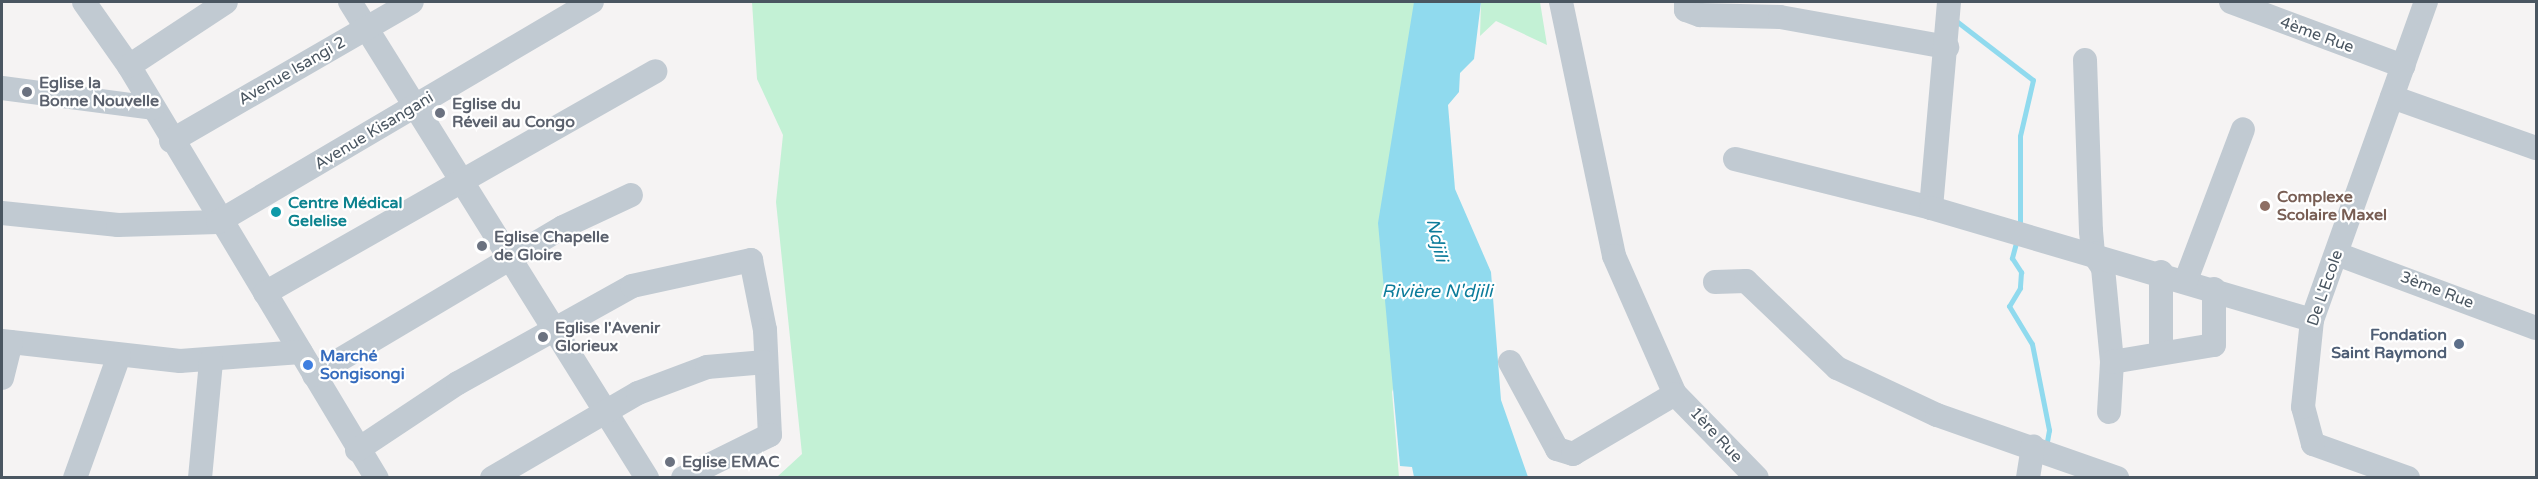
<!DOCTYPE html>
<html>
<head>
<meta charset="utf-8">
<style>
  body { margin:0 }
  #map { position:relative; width:2538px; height:479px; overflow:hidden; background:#f5f3f3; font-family:"Varela Round",sans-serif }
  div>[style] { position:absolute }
  .green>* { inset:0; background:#c3f1d5 }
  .water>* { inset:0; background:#90daee }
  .stream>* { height:5px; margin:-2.5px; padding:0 2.5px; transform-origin:2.5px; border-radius:2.5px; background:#90daee }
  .minor>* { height:24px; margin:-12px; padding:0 12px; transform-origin:12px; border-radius:12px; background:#c1cad2 }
  .dots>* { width:16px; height:16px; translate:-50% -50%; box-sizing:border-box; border:3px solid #fff; border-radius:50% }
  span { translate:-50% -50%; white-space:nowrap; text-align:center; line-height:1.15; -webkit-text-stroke:4.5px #fff; paint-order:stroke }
  .street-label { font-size:16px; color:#4a5661 }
  .worship-label { font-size:16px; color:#5b616d; font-weight:700 }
  .left { translate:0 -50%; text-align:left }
  .education-label { font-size:16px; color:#785e54; font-weight:700 }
  .culture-label { font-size:16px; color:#0d838f; font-weight:700 }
  .service-label { font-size:16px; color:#4e5e75; font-weight:700 }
  .right { translate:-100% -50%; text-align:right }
  .shop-label { font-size:16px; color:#366cbe; font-weight:700 }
  .water-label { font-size:18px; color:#0c7c9b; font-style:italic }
  .frame { position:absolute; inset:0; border:3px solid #4a5661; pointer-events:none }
</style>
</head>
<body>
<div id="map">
  <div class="green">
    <div style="clip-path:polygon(752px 2px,1428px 2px,1403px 361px,1392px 392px,1399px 477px,777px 477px,802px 454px,776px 202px,783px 135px,757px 79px)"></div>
    <div style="clip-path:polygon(1481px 2px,1540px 2px,1547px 45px,1496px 21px,1480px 36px)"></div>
  </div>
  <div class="water">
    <div style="clip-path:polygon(1414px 2px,1481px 2px,1474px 59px,1460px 73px,1459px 92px,1448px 105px,1455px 189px,1491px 272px,1501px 400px,1528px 477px,1414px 477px,1412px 467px,1400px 466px,1378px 223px)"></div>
  </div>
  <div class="stream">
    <div style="left:1955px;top:20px;width:98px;rotate:37.6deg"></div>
    <div style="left:2033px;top:80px;width:57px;rotate:103.1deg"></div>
    <div style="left:2020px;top:136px;width:91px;rotate:90deg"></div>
    <div style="left:2017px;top:239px;width:20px;rotate:105deg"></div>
    <div style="left:2012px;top:258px;width:17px;rotate:57deg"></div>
    <div style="left:2021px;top:272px;width:16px;rotate:94deg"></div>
    <div style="left:2020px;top:288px;width:21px;rotate:121deg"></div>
    <div style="left:2009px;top:306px;width:44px;rotate:58.8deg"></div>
    <div style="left:2032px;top:344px;width:88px;rotate:78.8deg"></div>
    <div style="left:2049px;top:430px;width:17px;rotate:100deg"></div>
  </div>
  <div class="minor">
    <div style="left:84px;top:2px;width:78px;rotate:54.9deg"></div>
    <div style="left:129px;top:66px;width:481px;rotate:59deg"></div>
    <div style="left:350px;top:2px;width:561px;rotate:58.04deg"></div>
    <div style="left:1561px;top:2px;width:259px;rotate:78.2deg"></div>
    <div style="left:1614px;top:256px;width:151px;rotate:66.2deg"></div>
    <div style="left:1675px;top:394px;width:117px;rotate:45.7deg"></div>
    <div style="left:1686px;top:2px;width:8px;rotate:90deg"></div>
    <div style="left:1686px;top:10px;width:15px;rotate:20deg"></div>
    <div style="left:1700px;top:15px;width:80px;rotate:1.4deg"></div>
    <div style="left:1780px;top:17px;width:170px;rotate:10.2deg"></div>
    <div style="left:2231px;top:2px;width:184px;rotate:20.4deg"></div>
    <div style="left:2085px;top:60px;width:171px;rotate:88deg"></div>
    <div style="left:2091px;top:231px;width:22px;rotate:85deg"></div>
    <div style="left:2093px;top:253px;width:18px;rotate:56deg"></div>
    <div style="left:2103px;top:268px;width:94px;rotate:84.5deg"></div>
    <div style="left:2112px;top:362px;width:50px;rotate:93.4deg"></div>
    <div style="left:129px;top:66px;width:116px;rotate:-33.4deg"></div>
    <div style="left:2px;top:88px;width:152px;rotate:7.5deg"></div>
    <div style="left:2392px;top:97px;width:153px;rotate:19.5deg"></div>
    <div style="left:171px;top:141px;width:278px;rotate:-30deg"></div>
    <div style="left:1735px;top:159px;width:202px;rotate:14deg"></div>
    <div style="left:1931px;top:208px;width:207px;rotate:-85deg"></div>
    <div style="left:1931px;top:208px;width:397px;rotate:16.4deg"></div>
    <div style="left:2px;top:213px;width:117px;rotate:5.9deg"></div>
    <div style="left:118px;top:225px;width:100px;rotate:-1.7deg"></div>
    <div style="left:218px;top:222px;width:434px;rotate:-30.5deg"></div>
    <div style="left:2337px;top:254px;width:212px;rotate:20.4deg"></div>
    <div style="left:2186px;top:280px;width:161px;rotate:-69.3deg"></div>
    <div style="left:1715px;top:282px;width:31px;rotate:-2deg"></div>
    <div style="left:1746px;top:281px;width:126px;rotate:43.7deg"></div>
    <div style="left:1837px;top:368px;width:110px;rotate:25.2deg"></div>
    <div style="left:1937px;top:415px;width:191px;rotate:19.3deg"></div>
    <div style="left:265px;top:293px;width:449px;rotate:-29.6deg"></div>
    <div style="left:2px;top:341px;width:179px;rotate:6.4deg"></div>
    <div style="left:180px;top:361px;width:121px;rotate:-4.3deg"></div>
    <div style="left:2161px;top:353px;width:81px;rotate:-90deg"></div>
    <div style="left:1510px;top:362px;width:99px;rotate:61.6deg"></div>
    <div style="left:1557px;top:449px;width:17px;rotate:17deg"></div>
    <div style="left:1573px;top:454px;width:118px;rotate:-30.5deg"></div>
    <div style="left:2112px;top:362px;width:103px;rotate:-9.5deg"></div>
    <div style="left:2214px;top:345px;width:56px;rotate:-90deg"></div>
    <div style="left:314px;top:375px;width:290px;rotate:-30.7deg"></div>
    <div style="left:563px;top:227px;width:75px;rotate:-25.2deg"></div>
    <div style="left:2px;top:378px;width:37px;rotate:-76deg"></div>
    <div style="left:357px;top:450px;width:121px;rotate:-33.6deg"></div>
    <div style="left:458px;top:383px;width:199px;rotate:-29.1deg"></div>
    <div style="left:632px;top:286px;width:122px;rotate:-12.3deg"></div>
    <div style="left:751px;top:260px;width:71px;rotate:78.7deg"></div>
    <div style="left:765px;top:330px;width:105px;rotate:87.3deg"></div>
    <div style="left:770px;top:435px;width:97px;rotate:153.7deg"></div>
    <div style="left:75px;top:478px;width:130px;rotate:-70.2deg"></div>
    <div style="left:200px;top:478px;width:118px;rotate:-84.6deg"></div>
    <div style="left:492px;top:478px;width:169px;rotate:-30.2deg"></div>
    <div style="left:638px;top:393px;width:74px;rotate:-20.6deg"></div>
    <div style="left:707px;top:367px;width:58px;rotate:-4.9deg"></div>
    <div style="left:2028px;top:478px;width:32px;rotate:-81deg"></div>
    <div style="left:2408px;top:478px;width:101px;rotate:-160.3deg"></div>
    <div style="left:2313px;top:444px;width:38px;rotate:-105deg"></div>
    <div style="left:2303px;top:407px;width:87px;rotate:-84.1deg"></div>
    <div style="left:2312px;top:320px;width:338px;rotate:-70.3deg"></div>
  </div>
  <div class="dots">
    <div style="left:27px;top:92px;background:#6b7280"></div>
    <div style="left:440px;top:113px;background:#6b7280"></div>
    <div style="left:2265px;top:206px;background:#8d6e63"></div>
    <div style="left:276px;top:212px;background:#0f9aa8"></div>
    <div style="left:482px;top:246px;background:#6b7280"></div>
    <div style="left:543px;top:337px;background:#6b7280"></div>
    <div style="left:2459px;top:344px;background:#5c6f8a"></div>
    <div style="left:308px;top:365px;background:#3f7fe0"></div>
    <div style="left:670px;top:462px;background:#6b7280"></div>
  </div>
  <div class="street-label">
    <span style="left:2317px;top:35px;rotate:20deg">4ème Rue</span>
    <span style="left:292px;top:71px;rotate:-30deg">Avenue Isangi 2</span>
    <span style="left:374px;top:131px;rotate:-31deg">Avenue Kisangani</span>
    <span style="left:2325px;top:288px;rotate:-71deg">De L'Ecole</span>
    <span style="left:2437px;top:290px;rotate:21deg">3ème Rue</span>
    <span style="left:1716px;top:435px;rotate:47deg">1ère Rue</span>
  </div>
  <div class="worship-label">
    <span class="left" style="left:39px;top:92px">Eglise la<br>Bonne Nouvelle</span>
    <span class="left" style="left:452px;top:113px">Eglise du<br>Réveil au Congo</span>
    <span class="left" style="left:494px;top:246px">Eglise Chapelle<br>de Gloire</span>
    <span class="left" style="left:555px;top:337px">Eglise l'Avenir<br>Glorieux</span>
    <span class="left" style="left:682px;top:462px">Eglise EMAC</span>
  </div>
  <div class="education-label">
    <span class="left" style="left:2277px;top:206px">Complexe<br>Scolaire Maxel</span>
  </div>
  <div class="culture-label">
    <span class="left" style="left:288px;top:212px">Centre Médical<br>Gelelise</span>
  </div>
  <div class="service-label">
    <span class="right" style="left:2447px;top:344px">Fondation<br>Saint Raymond</span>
  </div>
  <div class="shop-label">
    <span class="left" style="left:320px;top:365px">Marché<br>Songisongi</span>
  </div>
  <div class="water-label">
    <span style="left:1437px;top:240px;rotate:77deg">Ndjili</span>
    <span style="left:1437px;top:291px">Rivière N'djili</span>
  </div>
  <div class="frame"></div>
</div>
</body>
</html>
